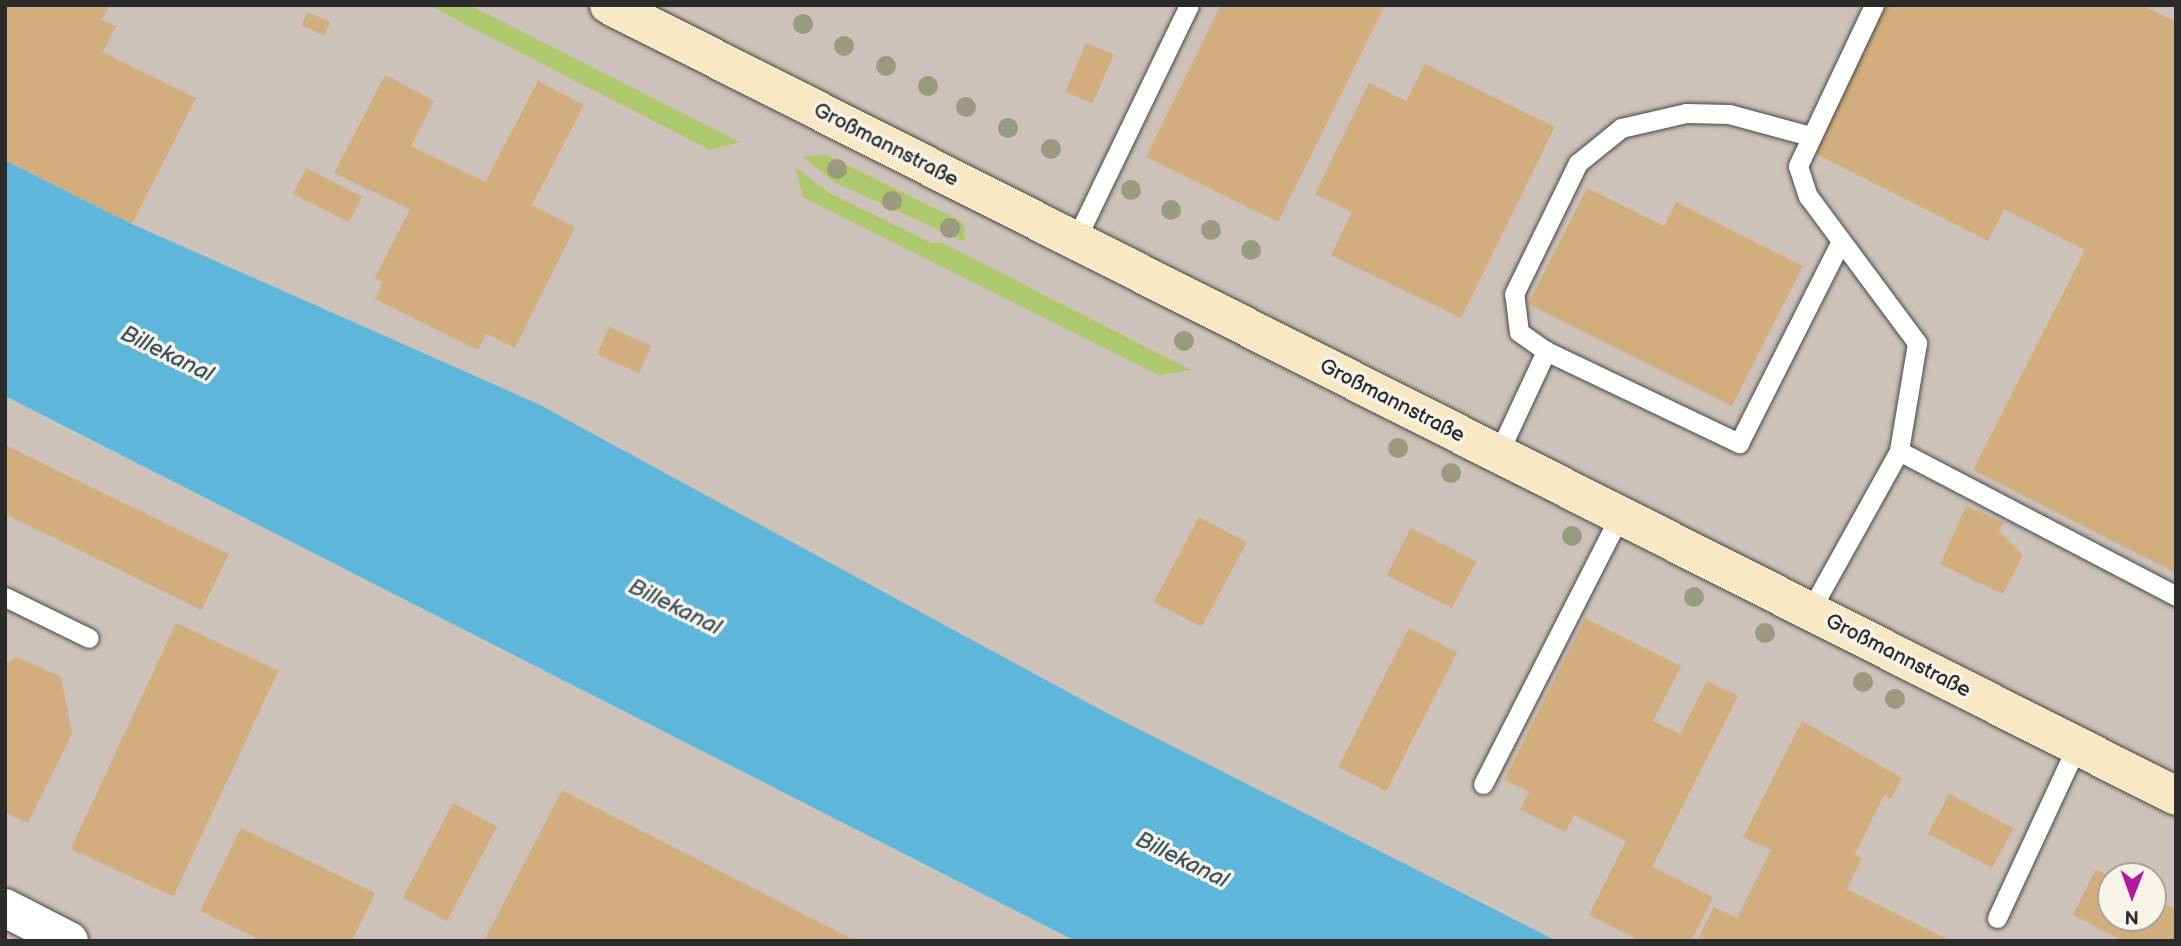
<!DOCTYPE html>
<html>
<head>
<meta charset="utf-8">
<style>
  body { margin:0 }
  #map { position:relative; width:2181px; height:946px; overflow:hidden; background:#f5e5ce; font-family:"Balsamiq Sans",sans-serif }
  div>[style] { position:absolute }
  .industrial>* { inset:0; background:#ccc2b9 }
  .green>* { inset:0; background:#aec86e }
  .water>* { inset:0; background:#5eb6db }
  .building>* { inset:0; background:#d2ae7f; transform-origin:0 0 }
  .roads { filter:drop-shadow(0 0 2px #494743) drop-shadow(0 0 2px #494743) }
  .lane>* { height:19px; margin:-9.5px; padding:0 9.5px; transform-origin:9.5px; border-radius:9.5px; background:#fff }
  .street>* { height:38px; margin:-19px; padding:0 19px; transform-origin:19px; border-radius:19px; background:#fff }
  .secondary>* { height:38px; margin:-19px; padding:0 19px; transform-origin:19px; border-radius:19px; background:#f8e8c3 }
  .trees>* { width:20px; height:20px; margin:-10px; border-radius:50%; background:#9b997f }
  span { translate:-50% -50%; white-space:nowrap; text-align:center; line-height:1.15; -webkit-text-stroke:7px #f7f3e8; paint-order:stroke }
  .street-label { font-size:21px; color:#2b2b2b }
  .water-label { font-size:23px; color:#3a5560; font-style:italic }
  .frame { position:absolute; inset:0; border:7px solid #2b2b2b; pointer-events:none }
  .north { position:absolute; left:2097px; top:862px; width:70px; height:70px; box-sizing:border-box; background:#f7f3e8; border:2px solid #a5a39c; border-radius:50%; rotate:181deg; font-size:19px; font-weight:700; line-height:28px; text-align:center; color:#2b2b2b }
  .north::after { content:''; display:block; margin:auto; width:24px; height:32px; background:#b5179e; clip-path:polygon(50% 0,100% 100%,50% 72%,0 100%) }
</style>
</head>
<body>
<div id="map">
  <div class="industrial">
    <div style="clip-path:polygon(evenodd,5px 5px,2176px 5px,2176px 941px,1557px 941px,132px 224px,5px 5px,2111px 876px,2153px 876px,2153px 918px,2111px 918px,2111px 876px)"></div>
    <div style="clip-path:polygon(5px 396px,1075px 941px,5px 941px)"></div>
  </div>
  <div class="green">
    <div style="clip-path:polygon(428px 5px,469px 5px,740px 142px,710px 150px)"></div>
    <div style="clip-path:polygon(827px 155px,963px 222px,965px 242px,834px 182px,802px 156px)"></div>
    <div style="clip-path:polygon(795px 167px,831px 194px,932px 243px,941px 242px,1191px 370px,1159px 375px,803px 197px)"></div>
  </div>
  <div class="water">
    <div style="clip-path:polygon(5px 160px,132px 224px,538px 404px,1101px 710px,1557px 941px,1075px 941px,5px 396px)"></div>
  </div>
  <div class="building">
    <div style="clip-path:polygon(5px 5px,109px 5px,102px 20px,116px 26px,103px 52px,196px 98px,132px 224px,5px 160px)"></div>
    <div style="clip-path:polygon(1221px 5px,1385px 5px,1278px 222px,1146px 157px)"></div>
    <div style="clip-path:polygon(1886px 5px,2142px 5px,2176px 22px,2176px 573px,1973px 470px,2085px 250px,2004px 209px,1988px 241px,1812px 152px)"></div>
    <div style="left:307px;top:12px;width:25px;height:15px;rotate:23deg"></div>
    <div style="left:1086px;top:43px;width:30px;height:53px;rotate:23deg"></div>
    <div style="clip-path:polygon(1425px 64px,1555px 127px,1461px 318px,1331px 255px,1352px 212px,1315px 194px,1369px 83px,1406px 101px)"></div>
    <div style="clip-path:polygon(385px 75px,434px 101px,411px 146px,485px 182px,538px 81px,584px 105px,532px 205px,575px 227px,515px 348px,486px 334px,478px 350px,375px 299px,383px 282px,375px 278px,410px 209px,334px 173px)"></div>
    <div style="left:306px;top:168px;width:63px;height:29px;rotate:27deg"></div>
    <div style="clip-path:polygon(1587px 188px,1664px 226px,1676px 202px,1803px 266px,1732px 406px,1528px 304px)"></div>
    <div style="left:609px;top:327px;width:46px;height:30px;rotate:24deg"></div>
    <div style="left:5px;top:445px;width:249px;height:62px;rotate:26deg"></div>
    <div style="clip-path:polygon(1966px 506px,2003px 522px,1999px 531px,2023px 555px,2003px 594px,1940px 564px)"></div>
    <div style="left:1199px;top:517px;width:54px;height:96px;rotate:28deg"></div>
    <div style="left:1411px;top:528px;width:73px;height:53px;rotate:27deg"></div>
    <div style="clip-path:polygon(1585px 618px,1681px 666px,1653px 721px,1680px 734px,1707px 681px,1738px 696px,1652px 867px,1713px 897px,1691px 941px,1640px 941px,1589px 915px,1626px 841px,1574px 815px,1565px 832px,1520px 809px,1529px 792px,1504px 780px)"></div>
    <div style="left:176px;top:623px;width:113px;height:249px;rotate:25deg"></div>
    <div style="left:1409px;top:628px;width:54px;height:156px;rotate:27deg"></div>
    <div style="clip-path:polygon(17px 657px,61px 677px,72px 734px,28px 823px,5px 812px,5px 664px)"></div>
    <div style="clip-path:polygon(1802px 721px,1902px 778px,1891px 799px,1884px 795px,1855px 854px,1862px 858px,1847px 889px,1951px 941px,1697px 941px,1714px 907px,1737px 918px,1771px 850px,1743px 837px)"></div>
    <div style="clip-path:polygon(562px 790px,856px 941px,484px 941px)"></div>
    <div style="left:1949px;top:794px;width:73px;height:45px;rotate:28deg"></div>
    <div style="left:453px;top:803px;width:50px;height:107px;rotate:28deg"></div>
    <div style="clip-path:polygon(241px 828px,375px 893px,352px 941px,262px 941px,200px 911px)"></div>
    <div style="clip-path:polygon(2096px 869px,2111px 877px,2111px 918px,2153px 918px,2153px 898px,2176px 910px,2176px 941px,2123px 941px,2073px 915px)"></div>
  </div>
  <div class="roads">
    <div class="lane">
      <div style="left:1874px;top:5px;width:178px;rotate:115.3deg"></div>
      <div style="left:1798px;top:166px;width:32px;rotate:72deg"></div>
      <div style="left:1808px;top:196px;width:183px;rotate:53.4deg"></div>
      <div style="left:1917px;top:343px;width:109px;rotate:99.5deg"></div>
      <div style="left:1075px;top:241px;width:262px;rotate:-64.2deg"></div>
      <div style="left:1546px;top:351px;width:33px;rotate:-145deg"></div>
      <div style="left:1519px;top:332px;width:38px;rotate:-97deg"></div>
      <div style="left:1514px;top:294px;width:146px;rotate:-64deg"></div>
      <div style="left:1578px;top:163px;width:55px;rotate:-39.1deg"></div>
      <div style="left:1621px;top:128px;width:67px;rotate:-13deg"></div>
      <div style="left:1686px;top:113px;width:43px;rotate:1.3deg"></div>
      <div style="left:1729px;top:114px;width:84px;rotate:15.2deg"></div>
      <div style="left:1498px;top:454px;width:114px;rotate:-65deg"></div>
      <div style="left:1546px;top:351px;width:214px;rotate:25.5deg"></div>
      <div style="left:1739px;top:443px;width:226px;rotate:-63.2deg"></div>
      <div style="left:5px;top:597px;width:93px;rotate:26deg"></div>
      <div style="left:1810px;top:611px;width:183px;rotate:-60.9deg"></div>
      <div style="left:1899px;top:451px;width:313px;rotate:27.6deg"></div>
      <div style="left:1483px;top:784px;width:302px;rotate:-63deg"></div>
      <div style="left:1997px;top:918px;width:190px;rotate:-65.1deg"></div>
    </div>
    <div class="street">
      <div style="left:5px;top:908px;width:72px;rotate:27.3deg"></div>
    </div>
    <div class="secondary">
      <div style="left:609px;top:5px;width:1755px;rotate:26.78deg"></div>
    </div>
  </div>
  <div class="trees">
    <div style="left:803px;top:24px"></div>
    <div style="left:844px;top:46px"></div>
    <div style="left:886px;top:66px"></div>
    <div style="left:928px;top:86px"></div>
    <div style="left:966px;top:107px"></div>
    <div style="left:1008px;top:128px"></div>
    <div style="left:1051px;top:149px"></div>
    <div style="left:837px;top:169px"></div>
    <div style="left:1131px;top:190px"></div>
    <div style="left:892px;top:201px"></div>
    <div style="left:1171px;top:210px"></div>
    <div style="left:950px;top:228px"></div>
    <div style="left:1211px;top:230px"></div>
    <div style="left:1251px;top:250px"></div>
    <div style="left:1184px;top:341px"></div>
    <div style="left:1398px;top:448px"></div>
    <div style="left:1451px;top:473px"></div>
    <div style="left:1572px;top:536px"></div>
    <div style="left:1694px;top:597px"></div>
    <div style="left:1765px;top:633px"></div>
    <div style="left:1863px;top:682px"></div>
    <div style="left:1895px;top:699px"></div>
  </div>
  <div class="street-label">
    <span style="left:886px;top:145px;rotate:27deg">Großmannstraße</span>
    <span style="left:1392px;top:401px;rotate:27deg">Großmannstraße</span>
    <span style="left:1898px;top:656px;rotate:27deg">Großmannstraße</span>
  </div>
  <div class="water-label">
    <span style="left:167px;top:354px;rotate:26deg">Billekanal</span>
    <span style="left:675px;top:607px;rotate:26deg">Billekanal</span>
    <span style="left:1182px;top:860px;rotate:26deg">Billekanal</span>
  </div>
  <div class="frame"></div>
  <div class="north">N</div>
</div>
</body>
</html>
